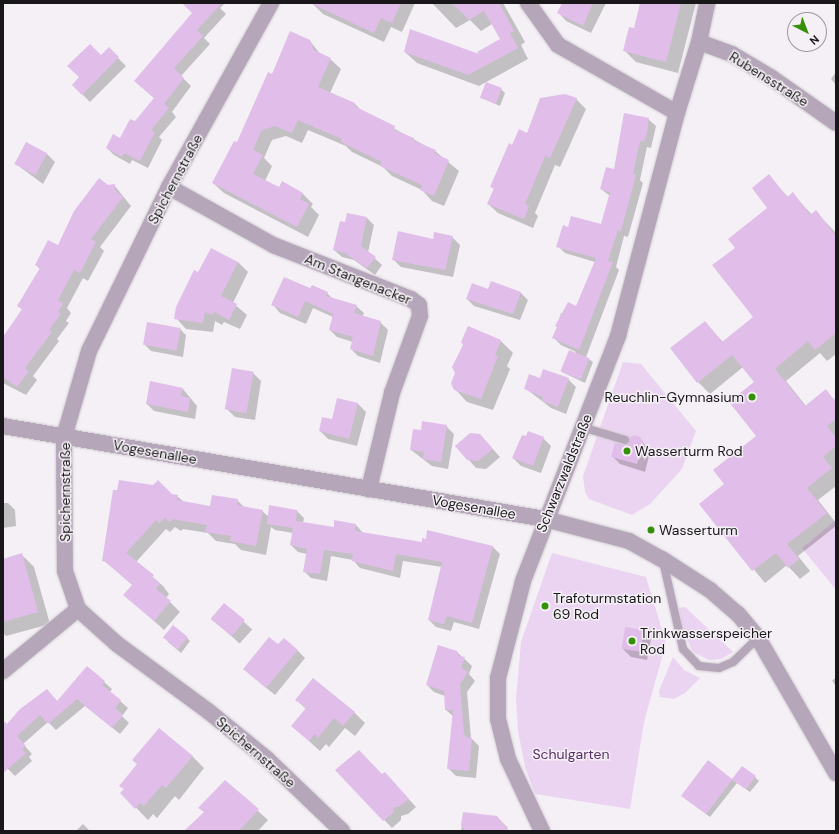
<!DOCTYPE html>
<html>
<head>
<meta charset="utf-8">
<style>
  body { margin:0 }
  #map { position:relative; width:839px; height:834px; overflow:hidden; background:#f4f0f5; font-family:"DM Sans",sans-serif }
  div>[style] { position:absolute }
  .green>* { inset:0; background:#ebd4f1 }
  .shadow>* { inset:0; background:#0003; transform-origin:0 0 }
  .building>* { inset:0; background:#e1beea; transform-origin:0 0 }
  .roads { filter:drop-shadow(0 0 1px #d1cdd2) drop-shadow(0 0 1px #d1cdd2) }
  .lane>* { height:8px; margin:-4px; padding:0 4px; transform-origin:4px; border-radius:4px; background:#b6a6ba }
  .street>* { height:16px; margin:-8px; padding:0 8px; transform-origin:8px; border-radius:8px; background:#b6a6ba }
  .dots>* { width:11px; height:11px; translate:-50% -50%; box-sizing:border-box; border:2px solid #f4f0f5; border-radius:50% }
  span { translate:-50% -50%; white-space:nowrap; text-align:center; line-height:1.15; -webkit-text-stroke:3px #f4f0f5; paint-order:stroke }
  .street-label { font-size:14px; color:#191719 }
  .poi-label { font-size:14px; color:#191719 }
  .right { translate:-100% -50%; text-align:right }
  .left { translate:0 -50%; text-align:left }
  .park-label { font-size:14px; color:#5a2f65 }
  .frame { position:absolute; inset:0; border:4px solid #191719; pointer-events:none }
  .north { position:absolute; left:787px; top:12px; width:40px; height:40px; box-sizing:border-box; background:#f4f0f5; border:1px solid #9c999d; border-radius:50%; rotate:138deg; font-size:11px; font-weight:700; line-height:16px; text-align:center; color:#191719 }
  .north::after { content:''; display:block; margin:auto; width:14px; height:18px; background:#349107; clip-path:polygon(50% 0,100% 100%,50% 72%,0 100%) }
</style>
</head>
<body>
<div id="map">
  <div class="green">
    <div style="clip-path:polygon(623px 362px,641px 364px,696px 431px,682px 469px,650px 504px,632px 515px,589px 499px,585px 492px,583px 476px)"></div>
    <div style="clip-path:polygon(836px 520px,836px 590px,802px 548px)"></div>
    <div style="clip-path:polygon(552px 553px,646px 577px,666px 643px,644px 722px,630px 809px,535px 794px,525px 767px,518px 731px,516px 698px,521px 642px)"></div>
    <div style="clip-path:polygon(685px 607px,733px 652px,721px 659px,709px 660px,693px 652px,683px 631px,679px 608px)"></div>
    <div style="clip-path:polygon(673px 657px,684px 670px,700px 678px,685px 693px,674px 699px,660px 697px,659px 691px)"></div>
  </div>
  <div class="shadow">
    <div style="clip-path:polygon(183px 3px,225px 3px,220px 8px,226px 14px,204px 38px,210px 44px,181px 76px,191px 86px,172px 112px,176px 117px,159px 137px,162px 140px,148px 168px,132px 160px,130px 164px,114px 155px,107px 148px,121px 139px,155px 99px,135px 81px,193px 13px)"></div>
    <div style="clip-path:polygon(415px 3px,402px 32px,391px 27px,384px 42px,323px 14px,313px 4px)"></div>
    <div style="clip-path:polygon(432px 3px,503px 3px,525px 42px,521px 45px,528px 59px,479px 86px,417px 63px,405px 52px,483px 57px,501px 39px,492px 24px,481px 31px,470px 20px,456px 28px)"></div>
    <div style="clip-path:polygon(563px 3px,606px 3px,591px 33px,566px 21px,559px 13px)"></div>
    <div style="clip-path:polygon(641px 3px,696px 3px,678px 73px,636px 62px,624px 50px,635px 30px)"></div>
    <div style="clip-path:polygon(310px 41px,321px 55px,330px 59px,341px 69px,330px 93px,355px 104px,362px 111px,435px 151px,459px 171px,444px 206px,432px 201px,422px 190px,392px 176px,383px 167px,352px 152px,346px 146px,308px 130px,302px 143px,286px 136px,272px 140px,264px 158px,272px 166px,265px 181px,279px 188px,303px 194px,313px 204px,311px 207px,319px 215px,308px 237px,224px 193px,213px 183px,237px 143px,272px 75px)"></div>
    <div style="left:109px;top:49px;width:24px;height:51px;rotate:45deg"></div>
    <div style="clip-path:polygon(836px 72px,836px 85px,831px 79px)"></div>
    <div style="clip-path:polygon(501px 89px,505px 93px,500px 106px,482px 98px)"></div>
    <div style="clip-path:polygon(576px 99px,586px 109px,560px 167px,555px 165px,535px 213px,538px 216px,533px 228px,498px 213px,488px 204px,494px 189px,491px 186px,513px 146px)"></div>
    <div style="clip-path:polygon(648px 119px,656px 126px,651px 148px,647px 147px,640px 180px,643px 183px,628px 237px,624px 236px,616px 267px,619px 270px,586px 357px,593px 362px,585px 383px,562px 372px,576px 352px,561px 345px,554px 338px,561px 313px,564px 314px,577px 307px,595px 262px,565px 253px,558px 246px,569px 228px,602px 225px,610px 196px,601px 189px)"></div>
    <div style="clip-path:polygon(27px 143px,47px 154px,55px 162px,43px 184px,16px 164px)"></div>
    <div style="clip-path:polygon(769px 176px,788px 197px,793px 194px,812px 215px,816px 212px,836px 233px,836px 354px,827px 361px,820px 353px,786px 381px,806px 406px,825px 391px,836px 401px,836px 486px,818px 500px,836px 523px,836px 526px,798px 556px,810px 571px,800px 579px,787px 565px,765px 583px,700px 504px,726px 484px,757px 437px,756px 382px,743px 367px,710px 394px,698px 382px,705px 322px,723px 342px,754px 317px,736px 248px,769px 208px)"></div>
    <div style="clip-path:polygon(114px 185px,131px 206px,100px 247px,104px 251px,88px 281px,83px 278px,67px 308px,71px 313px,66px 321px,69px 323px,57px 339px,59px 341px,33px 376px,37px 380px,26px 395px,3px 383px,3px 338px,23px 310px,18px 306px,40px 269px,36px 265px,59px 247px,107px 186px)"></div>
    <div style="clip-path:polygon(367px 218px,374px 225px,368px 252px,382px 265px,375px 275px,354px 260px,342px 257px,334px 250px,346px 224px)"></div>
    <div style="clip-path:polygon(452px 237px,460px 245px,453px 277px,401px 267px,393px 259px,433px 240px)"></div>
    <div style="clip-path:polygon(238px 262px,248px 272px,233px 303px,247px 315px,240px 329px,224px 322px,222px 325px,215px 321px,213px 332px,186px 329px,176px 318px,199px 273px)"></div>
    <div style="clip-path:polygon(492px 282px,521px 293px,528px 300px,520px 320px,474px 306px,467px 299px,489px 290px)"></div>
    <div style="clip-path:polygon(310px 290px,327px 293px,333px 299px,356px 306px,364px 313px,362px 317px,380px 322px,388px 330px,380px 363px,358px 356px,351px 349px,353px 342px,337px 337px,330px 330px,333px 317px,313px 308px,306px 324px,280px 313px,273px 305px)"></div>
    <div style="clip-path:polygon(179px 328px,186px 335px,183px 357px,151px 351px,144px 344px)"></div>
    <div style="clip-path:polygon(501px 341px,513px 353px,507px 366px,510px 369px,493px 410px,467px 402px,455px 389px)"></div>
    <div style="clip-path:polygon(253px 373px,261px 381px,255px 420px,235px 417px,227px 409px)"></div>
    <div style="clip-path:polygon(540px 379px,568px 379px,576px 387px,566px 414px,551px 408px,525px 388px)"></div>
    <div style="clip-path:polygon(151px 382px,183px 389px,197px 406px,195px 419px,154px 411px,147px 404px)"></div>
    <div style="clip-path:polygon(338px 399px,358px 404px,366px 412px,357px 446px,328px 439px,320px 431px,333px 421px)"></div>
    <div style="clip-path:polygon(446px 426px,454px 434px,448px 469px,432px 466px,411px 450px,422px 431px)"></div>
    <div style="clip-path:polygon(480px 435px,500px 457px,486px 469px,476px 468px,468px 459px)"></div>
    <div style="clip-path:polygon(631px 437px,640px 438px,650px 452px,645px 472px,620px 464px,612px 456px,627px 446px)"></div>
    <div style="clip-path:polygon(543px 438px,551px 446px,541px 473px,521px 466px,513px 458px)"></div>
    <div style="clip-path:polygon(172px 496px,177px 496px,184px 502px,211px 507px,237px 500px,245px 508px,262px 511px,269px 517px,297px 511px,304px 518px,303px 523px,334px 528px,356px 525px,363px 533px,423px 543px,427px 540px,428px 531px,493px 547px,500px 554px,479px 629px,454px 622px,451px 631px,436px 627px,429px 620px,442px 567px,403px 561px,400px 578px,360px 568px,353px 560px,331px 556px,327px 581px,311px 578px,304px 571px,307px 554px,298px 552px,291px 545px,293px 533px,275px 530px,271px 527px,266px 555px,241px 550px,235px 544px,216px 541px,208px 533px,183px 529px,181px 531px,175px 527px,170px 532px,166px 529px,136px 562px,163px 586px,169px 594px,166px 598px,180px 612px,164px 630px,125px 595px,133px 585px,103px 560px)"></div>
    <div style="clip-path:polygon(3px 497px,4px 503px,8px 503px,15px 510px,16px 526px,3px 528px)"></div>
    <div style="clip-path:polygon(22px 555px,34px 567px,50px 624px,6px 636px,3px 633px,3px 560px)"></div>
    <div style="left:224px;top:604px;width:38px;height:19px;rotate:42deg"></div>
    <div style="clip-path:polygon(643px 631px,651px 639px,647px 660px,631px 657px,623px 649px)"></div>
    <div style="clip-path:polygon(187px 638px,190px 641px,181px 653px,168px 642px)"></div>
    <div style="clip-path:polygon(279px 646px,297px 650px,305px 658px,275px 695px,252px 676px)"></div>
    <div style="clip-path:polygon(457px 652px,472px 666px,469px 674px,475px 681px,467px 692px,471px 738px,479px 746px,476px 778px,456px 776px,448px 768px,454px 717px,446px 710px,445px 696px,434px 692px,427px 685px)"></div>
    <div style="clip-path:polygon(87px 668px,104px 682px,112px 689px,110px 692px,128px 708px,122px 716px,129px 723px,120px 734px,85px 706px,56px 730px,48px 722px,23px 744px,32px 754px,29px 757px,32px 761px,15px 776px,3px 764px,3px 729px,20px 710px,47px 690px,58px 702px)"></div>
    <div style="clip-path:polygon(836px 677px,836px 686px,832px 681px)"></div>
    <div style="clip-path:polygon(297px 700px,354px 712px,365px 723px,355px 736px,345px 728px,329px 747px,326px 744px,320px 751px,292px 726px,306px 709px)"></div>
    <div style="clip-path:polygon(192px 756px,204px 768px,179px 800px,175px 796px,157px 818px,153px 814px,148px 820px,122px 793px,138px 765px)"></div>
    <div style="clip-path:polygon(708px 761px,732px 780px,755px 777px,759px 781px,750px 792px,737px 783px,710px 817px,686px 799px)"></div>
    <div style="clip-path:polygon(336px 770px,382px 775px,385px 773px,416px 807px,408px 814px,401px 816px,401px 820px,392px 828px)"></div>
    <div style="clip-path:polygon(225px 781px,268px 820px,258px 831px,185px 831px,205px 813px)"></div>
    <div style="clip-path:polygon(464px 813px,497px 817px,508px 828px,503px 831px,461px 831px)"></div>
    <div style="clip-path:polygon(83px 824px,90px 831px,76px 831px)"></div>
  </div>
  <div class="building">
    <div style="clip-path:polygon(182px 3px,222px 3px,197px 30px,203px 36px,174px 68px,184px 78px,164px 104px,169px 108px,151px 130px,155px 132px,140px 161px,124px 153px,122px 157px,106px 148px,113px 134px,120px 138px,130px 119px,135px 121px,154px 98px,134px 81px,192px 13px)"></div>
    <div style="clip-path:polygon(310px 3px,401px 3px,392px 23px,381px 18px,374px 33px)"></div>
    <div style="clip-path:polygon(452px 3px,499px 3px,514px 31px,510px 33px,518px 48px,468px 75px,404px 52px,410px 29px,479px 54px,477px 52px,500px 39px,484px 11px,469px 20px)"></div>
    <div style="clip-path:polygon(562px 3px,593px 3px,583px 26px,557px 13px)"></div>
    <div style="clip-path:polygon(640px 3px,681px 3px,666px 62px,623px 51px,629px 27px,634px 28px)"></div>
    <div style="clip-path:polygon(290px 31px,310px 40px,314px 50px,331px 58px,318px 87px,355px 103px,354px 106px,395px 126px,394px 130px,414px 138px,414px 141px,436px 150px,434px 153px,449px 160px,434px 196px,420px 190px,422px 185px,380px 166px,382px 162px,341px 142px,342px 139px,298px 120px,292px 133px,275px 126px,262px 130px,253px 150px,263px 155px,253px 174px,279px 187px,282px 181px,303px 193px,300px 199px,309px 204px,297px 227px,212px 183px,234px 141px,237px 142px,268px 72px,272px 74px)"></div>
    <div style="clip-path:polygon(90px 44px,101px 55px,109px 47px,119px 57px,82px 95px,72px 85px,79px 77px,67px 66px)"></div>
    <div style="left:486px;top:82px;width:17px;height:17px;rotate:21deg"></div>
    <div style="clip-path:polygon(565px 94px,577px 98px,550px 158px,545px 156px,525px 204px,529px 206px,524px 219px,487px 204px,494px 188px,490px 187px,509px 143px,512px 145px,519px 129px,527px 133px,540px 98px)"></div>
    <div style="clip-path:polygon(624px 113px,649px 118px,647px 133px,644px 142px,640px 141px,633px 174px,636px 175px,621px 231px,618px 230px,608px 261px,613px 262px,579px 350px,552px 338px,557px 327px,555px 326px,568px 302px,576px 306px,596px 258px,556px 247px,563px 225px,568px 227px,571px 216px,601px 224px,610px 192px,600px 189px,606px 167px,614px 169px)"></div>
    <div style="left:26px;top:142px;width:24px;height:25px;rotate:28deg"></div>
    <div style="clip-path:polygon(769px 174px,787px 197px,793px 192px,810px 215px,816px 210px,836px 236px,836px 333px,815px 350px,808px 341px,775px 369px,805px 406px,826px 389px,836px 403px,836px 419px,827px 426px,836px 438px,836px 446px,823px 457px,832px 468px,807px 488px,827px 513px,787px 544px,799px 559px,788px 568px,776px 553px,752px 571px,699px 504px,724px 484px,713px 470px,756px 436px,729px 402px,754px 382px,732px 355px,697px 383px,670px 348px,705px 321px,722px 342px,753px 317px,712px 265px,735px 248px,728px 239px,767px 208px,752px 188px)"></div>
    <div style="clip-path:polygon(99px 178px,108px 185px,115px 184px,115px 190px,123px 197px,91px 239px,96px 242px,80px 273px,74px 270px,58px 300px,63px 304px,58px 312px,61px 314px,49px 330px,52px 332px,25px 368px,29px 371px,17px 387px,3px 377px,3px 337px,22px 309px,17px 306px,40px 268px,35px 265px,48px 240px,58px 245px,74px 211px)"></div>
    <div style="clip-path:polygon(347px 213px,367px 217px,361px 246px,376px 257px,367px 268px,345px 253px,333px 250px,340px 221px,345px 222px)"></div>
    <div style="clip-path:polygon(398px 231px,433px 239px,434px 232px,453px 236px,445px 270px,392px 260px)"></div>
    <div style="clip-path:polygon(211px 248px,238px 262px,221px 296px,237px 304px,229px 320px,214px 312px,212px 315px,205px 312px,203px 323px,174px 319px,176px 307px,194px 270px,198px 272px)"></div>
    <div style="clip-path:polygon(284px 277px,310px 288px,312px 285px,328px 292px,326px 296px,357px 305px,354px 313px,381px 321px,373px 356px,350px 349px,353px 337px,329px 330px,333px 314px,305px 301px,298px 317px,271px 305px)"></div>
    <div style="clip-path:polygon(491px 281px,521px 292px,513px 314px,466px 299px,472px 283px,488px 289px)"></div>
    <div style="left:147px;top:322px;width:34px;height:23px;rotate:10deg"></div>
    <div style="clip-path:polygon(468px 326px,501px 340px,495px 355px,498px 356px,481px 399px,454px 390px,451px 383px,455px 373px,452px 367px,463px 345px,461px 342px)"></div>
    <div style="left:569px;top:350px;width:22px;height:23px;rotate:22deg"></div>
    <div style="left:232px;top:368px;width:22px;height:42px;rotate:10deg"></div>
    <div style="clip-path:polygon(543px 369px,569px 378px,558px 407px,542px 401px,543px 397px,524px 389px,529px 374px,540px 378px)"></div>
    <div style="clip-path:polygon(150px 381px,183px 388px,181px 396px,190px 398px,188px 412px,146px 404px)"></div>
    <div style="clip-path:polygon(337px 398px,358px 403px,349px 439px,319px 431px,322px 417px,332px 419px)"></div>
    <div style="clip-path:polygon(422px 421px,447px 425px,441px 462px,423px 459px,424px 452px,410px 450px,413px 429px,421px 430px)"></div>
    <div style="clip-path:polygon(528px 431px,544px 437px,533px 466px,512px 458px,522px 435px,526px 436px)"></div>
    <div style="clip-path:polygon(470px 433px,480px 434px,493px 449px,478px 461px,467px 460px,455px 446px)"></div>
    <div style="clip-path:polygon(635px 435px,640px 437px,643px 443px,637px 464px,611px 457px,615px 443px,627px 445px,630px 442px,630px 437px)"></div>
    <div style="clip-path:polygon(119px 480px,153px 485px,158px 480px,172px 494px,178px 495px,177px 500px,210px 506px,212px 495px,238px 499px,237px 505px,263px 510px,256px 546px,230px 541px,231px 536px,205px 532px,207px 525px,172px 519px,170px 522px,165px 518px,159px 523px,156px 520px,126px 553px,154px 575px,152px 577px,160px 584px,156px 589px,171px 601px,154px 621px,123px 595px,132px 585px,106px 562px,102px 561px,113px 490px,117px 490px)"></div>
    <div style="clip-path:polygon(269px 505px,297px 510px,296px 521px,334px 527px,334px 520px,356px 524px,355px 531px,422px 542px,422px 538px,426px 539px,427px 530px,493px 546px,472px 623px,447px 616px,444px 624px,428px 620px,442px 562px,396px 554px,393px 571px,352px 561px,353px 554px,324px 550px,320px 574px,303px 572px,307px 549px,290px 545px,293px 528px,267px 524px)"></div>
    <div style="clip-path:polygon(22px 553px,38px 612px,3px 622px,3px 559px)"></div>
    <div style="left:224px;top:603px;width:27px;height:21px;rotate:39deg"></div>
    <div style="left:173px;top:625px;width:19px;height:16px;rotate:39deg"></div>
    <div style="left:625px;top:627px;width:19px;height:22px;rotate:9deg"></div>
    <div style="clip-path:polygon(269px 637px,278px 644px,284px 638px,298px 650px,266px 688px,243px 669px)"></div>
    <div style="clip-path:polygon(438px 645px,457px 651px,459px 656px,465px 657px,461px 668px,468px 672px,460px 684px,464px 734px,466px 737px,472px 738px,469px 771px,447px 769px,453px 710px,445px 710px,444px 691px,426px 685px)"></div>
    <div style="clip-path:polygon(87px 666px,105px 681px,102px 685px,121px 700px,115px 708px,123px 715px,112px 728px,77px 699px,48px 724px,40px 715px,17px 736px,26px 746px,22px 749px,26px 753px,3px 773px,3px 720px,7px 724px,20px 709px,47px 689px,57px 701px)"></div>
    <div style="clip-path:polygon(313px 678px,355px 712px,343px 726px,334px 718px,318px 738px,315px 734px,309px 741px,291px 726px,306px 708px,295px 700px)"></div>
    <div style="clip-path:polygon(159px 728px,193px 756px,166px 788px,162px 785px,144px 806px,140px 803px,135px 809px,120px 793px,124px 789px,119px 786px,137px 764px,132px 760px)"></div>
    <div style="clip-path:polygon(359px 750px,382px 774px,385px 772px,409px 799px,400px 806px,393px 808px,394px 812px,383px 821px,335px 770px)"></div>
    <div style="clip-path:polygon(708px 760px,732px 779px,742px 766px,756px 776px,746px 789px,732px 780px,706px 814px,681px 796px)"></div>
    <div style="clip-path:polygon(225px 780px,259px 809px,239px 831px,184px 831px,204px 812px,198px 808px)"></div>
    <div style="clip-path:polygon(463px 812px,497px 816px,509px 831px,465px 831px,461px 825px)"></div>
  </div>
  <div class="roads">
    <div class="lane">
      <div style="left:582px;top:427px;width:45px;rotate:16.8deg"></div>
      <div style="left:663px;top:561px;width:90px;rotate:77.2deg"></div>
      <div style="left:683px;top:649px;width:23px;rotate:47deg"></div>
      <div style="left:699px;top:666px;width:20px;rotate:6deg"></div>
      <div style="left:719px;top:668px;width:15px;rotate:-23deg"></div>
      <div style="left:733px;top:662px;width:35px;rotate:-44deg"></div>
    </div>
    <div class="street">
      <div style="left:271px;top:3px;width:210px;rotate:119deg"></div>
      <div style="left:169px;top:187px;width:182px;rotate:116deg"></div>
      <div style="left:89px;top:351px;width:90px;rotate:106.2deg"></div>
      <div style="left:64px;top:437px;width:134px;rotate:89.6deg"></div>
      <div style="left:65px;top:571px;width:40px;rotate:71.1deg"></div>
      <div style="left:78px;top:609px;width:52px;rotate:41.9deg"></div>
      <div style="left:117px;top:644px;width:113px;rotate:36.4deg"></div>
      <div style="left:208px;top:711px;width:76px;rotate:39.1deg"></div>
      <div style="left:267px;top:759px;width:104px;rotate:43.8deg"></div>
      <div style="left:528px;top:3px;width:52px;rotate:54.5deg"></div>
      <div style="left:558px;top:45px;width:137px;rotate:29.7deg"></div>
      <div style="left:699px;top:42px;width:35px;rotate:20deg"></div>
      <div style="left:732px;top:54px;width:47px;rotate:31deg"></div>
      <div style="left:772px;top:78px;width:78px;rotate:35.1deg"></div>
      <div style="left:169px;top:187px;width:119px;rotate:29.1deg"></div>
      <div style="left:273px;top:245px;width:148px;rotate:21.4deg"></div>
      <div style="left:411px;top:299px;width:10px;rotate:37deg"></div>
      <div style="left:419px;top:305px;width:11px;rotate:85deg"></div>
      <div style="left:420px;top:316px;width:82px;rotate:110deg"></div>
      <div style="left:392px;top:393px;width:99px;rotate:103.5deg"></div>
      <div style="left:3px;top:426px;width:550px;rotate:9.74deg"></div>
      <div style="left:545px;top:519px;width:87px;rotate:14.7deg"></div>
      <div style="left:629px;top:541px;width:38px;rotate:29deg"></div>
      <div style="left:662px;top:559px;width:57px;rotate:32.9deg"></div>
      <div style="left:710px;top:590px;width:37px;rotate:41deg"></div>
      <div style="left:738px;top:614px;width:31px;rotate:50deg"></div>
      <div style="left:758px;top:638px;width:156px;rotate:60deg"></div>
      <div style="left:3px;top:671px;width:97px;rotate:-39.6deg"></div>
      <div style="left:542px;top:831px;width:80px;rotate:-115.3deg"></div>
      <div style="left:508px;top:759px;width:41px;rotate:-104deg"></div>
      <div style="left:498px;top:719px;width:41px;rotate:-90deg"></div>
      <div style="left:498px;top:678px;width:100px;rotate:-75.5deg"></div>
      <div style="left:523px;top:581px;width:263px;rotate:-68.8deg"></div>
      <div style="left:618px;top:336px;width:231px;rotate:-75.2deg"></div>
      <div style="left:677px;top:113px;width:74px;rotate:-72.8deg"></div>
      <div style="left:699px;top:42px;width:40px;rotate:-78deg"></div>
    </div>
  </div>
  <div class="dots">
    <div style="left:752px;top:397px;background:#349107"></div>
    <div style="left:627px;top:451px;background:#349107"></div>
    <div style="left:651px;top:530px;background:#349107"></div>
    <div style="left:545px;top:606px;background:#349107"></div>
    <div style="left:632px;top:641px;background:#349107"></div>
  </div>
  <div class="street-label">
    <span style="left:769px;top:79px;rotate:32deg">Rubensstraße</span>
    <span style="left:175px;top:179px;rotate:-62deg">Spichernstraße</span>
    <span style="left:358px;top:279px;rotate:22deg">Am Stangenacker</span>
    <span style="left:155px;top:452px;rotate:10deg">Vogesenallee</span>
    <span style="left:564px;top:473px;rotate:-68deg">Schwarzwaldstraße</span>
    <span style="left:65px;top:492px;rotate:-90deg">Spichernstraße</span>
    <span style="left:474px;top:507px;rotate:10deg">Vogesenallee</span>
    <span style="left:256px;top:752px;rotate:41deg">Spichernstraße</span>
  </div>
  <div class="poi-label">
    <span class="right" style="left:744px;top:397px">Reuchlin-Gymnasium</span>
    <span class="left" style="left:635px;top:451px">Wasserturm Rod</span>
    <span class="left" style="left:659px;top:530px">Wasserturm</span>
    <span class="left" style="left:553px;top:606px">Trafoturmstation<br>69 Rod</span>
    <span class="left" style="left:640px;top:641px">Trinkwasserspeicher<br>Rod</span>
  </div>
  <div class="park-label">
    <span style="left:571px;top:754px">Schulgarten</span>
  </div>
  <div class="frame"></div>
  <div class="north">N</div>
</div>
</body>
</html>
